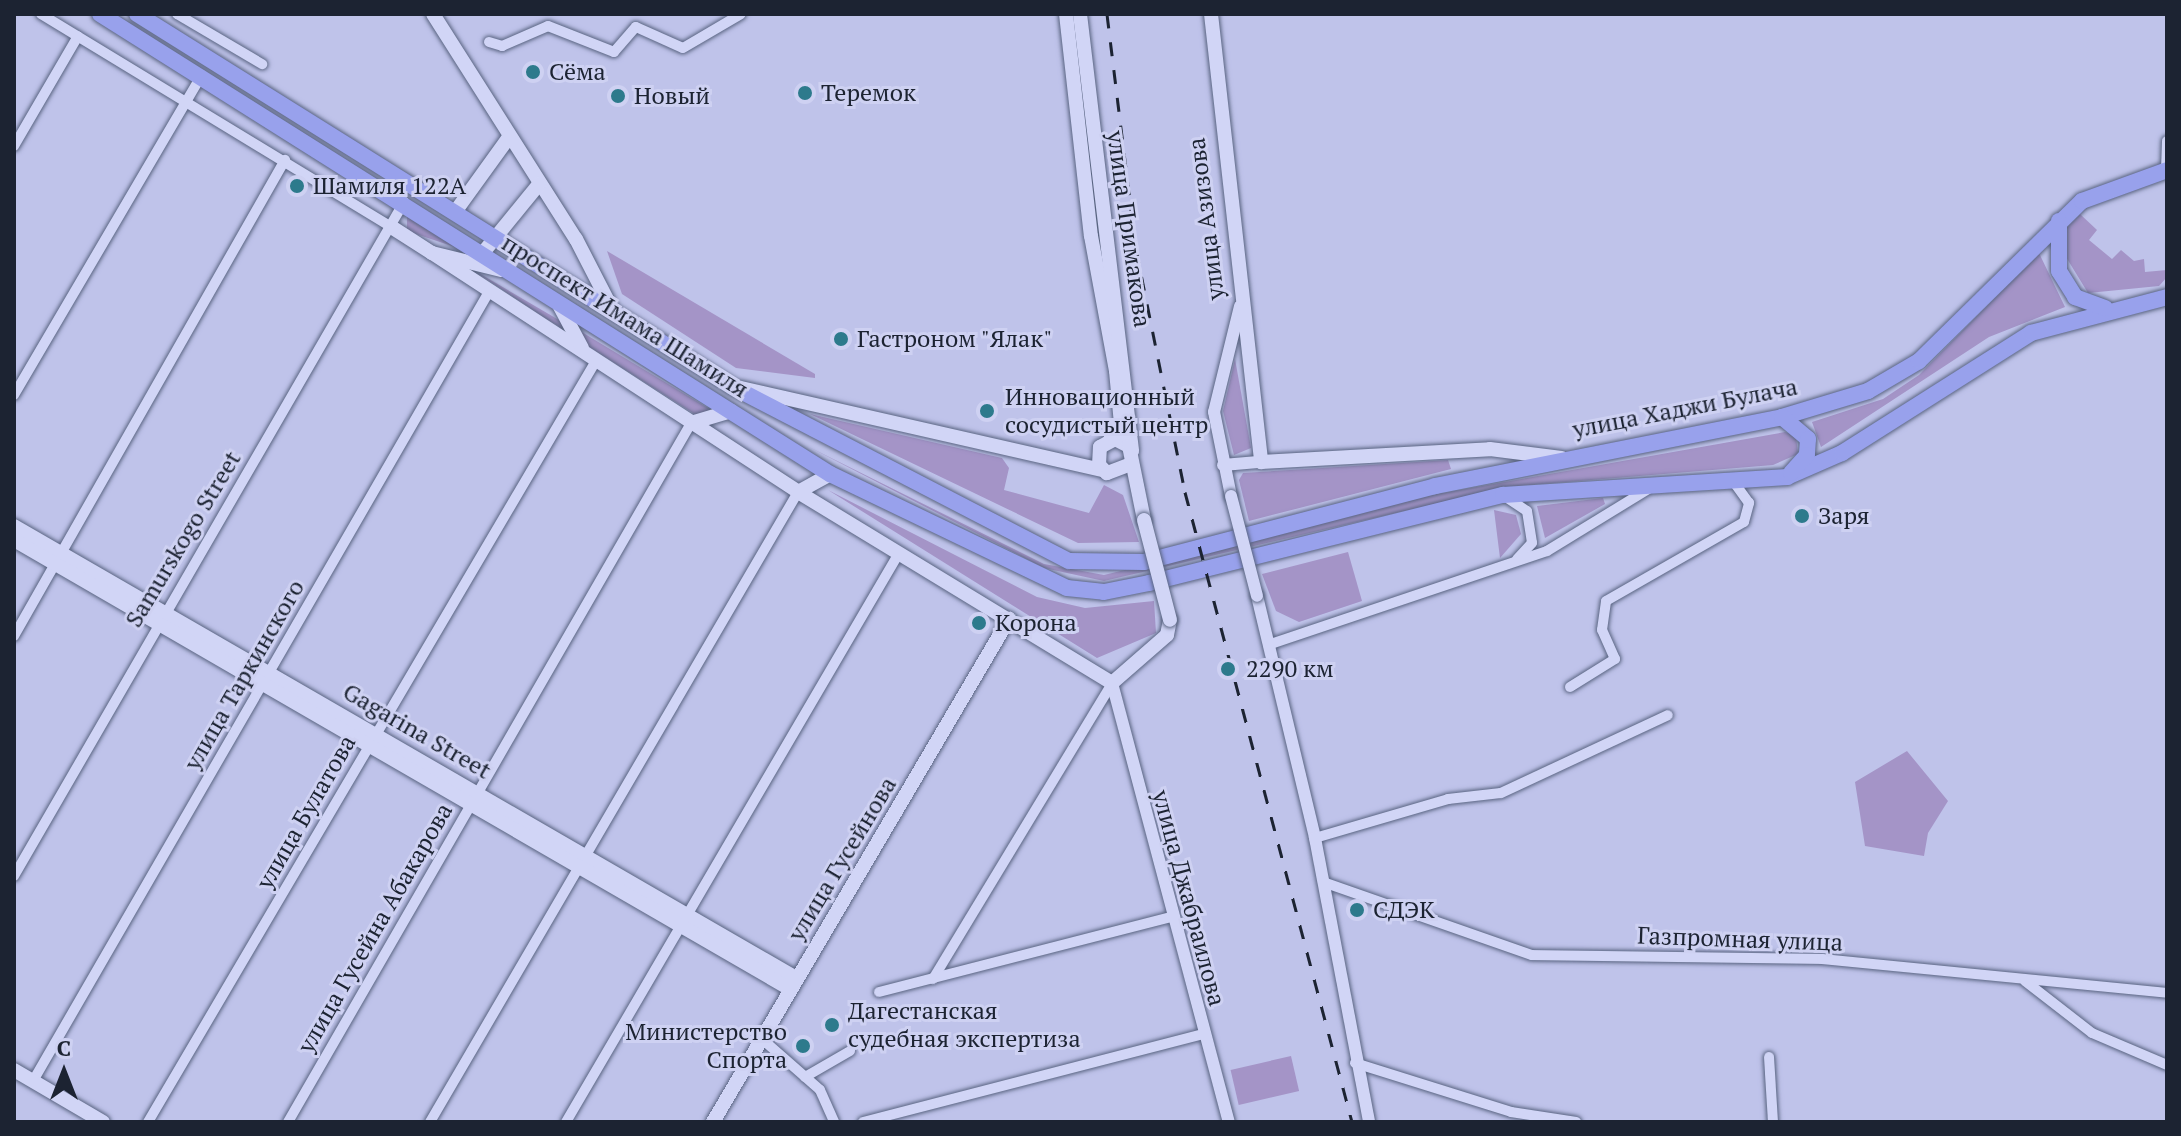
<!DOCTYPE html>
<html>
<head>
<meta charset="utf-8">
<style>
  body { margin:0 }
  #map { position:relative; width:2181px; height:1136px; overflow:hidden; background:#bfc3ea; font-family:"PT Serif",serif }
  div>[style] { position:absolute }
  .green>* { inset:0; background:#a494c7; transform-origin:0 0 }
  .roads { filter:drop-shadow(0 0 2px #596481) drop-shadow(0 0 2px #596481) }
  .minor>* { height:10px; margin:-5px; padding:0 5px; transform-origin:5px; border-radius:5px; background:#d1d5f6 }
  .tertiary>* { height:12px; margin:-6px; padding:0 6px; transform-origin:6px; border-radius:6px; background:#d1d5f6 }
  .secondary>* { height:14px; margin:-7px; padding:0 7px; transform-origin:7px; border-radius:7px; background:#d1d5f6 }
  .primary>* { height:16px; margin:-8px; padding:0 8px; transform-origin:8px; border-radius:8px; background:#98a1ec }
  .rail>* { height:3px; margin-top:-1.5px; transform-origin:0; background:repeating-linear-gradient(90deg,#1c2332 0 14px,transparent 0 28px) }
  .bridges { filter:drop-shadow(0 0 2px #596481) drop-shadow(0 0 2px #596481) }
  .tertiary-bridge>* { height:12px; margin:-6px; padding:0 6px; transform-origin:6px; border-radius:6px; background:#d1d5f6 }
  .secondary-bridge>* { height:14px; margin:-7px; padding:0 7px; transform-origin:7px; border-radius:7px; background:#d1d5f6 }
  .dots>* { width:22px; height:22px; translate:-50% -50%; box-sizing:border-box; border:4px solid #ced1f2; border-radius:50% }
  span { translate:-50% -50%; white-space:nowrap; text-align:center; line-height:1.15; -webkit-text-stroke:6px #ced1f2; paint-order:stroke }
  .poi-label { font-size:24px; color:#1c2332 }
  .left { translate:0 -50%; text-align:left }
  .right { translate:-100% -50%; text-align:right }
  .street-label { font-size:24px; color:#1c2332 }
  .frame { position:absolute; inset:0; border:16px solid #1c2332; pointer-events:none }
  .north { position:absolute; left:24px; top:1032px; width:80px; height:80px; -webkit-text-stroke:6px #ced1f2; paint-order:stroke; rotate:0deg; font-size:22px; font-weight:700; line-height:32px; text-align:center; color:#1c2332 }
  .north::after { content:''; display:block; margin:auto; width:28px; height:36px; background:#1c2332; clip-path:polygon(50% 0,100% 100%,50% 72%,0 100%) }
</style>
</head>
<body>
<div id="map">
  <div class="green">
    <div style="clip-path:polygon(407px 211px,464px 250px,407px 231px)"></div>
    <div style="clip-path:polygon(2080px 214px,2097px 230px,2089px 240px,2112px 259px,2121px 250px,2134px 261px,2144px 259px,2145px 272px,2167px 270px,2167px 277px,2159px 286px,2088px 293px,2066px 257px,2066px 228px)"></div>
    <div style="clip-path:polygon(607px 251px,815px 374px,815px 378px,736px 368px,622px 294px)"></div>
    <div style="clip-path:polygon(2039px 253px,2065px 307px,1989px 337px,1821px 447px,1812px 422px,1883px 399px,1919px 375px)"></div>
    <div style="clip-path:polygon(465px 265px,564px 323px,570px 333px,548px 320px)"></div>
    <div style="clip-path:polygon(575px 328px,713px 411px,696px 415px,583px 343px)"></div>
    <div style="clip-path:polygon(1235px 359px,1251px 448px,1234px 455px,1223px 411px)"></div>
    <div style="clip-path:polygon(810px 414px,1002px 458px,1009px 468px,1004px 490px,1089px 513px,1104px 485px,1123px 495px,1139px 542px,1078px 543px)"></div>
    <div style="clip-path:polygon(1785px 432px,1796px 436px,1798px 454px,1773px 465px,1507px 487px,1104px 581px,1044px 568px,809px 447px,1044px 564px,1104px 575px,1437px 494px)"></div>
    <div style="clip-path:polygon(1448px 460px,1451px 469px,1249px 521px,1239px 480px,1243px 473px)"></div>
    <div style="clip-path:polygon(828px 490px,1037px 597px,1085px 608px,1154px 601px,1156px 633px,1097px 658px)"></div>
    <div style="clip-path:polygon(1603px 498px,1605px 504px,1545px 538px,1537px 506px)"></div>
    <div style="clip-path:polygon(1494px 510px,1516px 515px,1521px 534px,1500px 558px)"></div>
    <div style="clip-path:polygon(1348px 552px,1362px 601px,1299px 622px,1276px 611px,1262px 574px)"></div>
    <div style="clip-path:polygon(1907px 751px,1948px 801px,1928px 833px,1924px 856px,1865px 846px,1855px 782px)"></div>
    <div style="left:1291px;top:1056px;width:36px;height:62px;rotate:77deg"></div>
  </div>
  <div class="roads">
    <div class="minor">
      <div style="left:41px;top:14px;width:412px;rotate:31.3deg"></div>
      <div style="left:177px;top:14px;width:99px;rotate:30.5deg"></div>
      <div style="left:489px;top:42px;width:14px;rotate:17deg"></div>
      <div style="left:502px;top:46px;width:50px;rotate:-23.5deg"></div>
      <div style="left:548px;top:26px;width:71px;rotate:21.5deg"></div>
      <div style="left:614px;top:52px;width:33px;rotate:-49deg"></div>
      <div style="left:636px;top:27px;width:51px;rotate:24.1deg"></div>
      <div style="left:683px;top:48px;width:67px;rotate:-30.4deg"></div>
      <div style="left:14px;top:146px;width:127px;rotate:-59.8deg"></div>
      <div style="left:2166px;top:170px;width:29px;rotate:-88deg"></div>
      <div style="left:14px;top:395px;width:371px;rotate:-59.6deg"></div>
      <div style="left:1503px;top:495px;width:29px;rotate:34deg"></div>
      <div style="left:1527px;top:511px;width:32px;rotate:81deg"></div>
      <div style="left:1532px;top:543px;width:22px;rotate:133deg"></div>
      <div style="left:14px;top:636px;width:548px;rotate:-60.35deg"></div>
      <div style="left:1271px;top:644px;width:291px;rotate:-18.6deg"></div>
      <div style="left:1547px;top:551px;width:121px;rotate:-31.5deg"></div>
      <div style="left:1570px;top:687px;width:53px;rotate:-31.9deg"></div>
      <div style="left:1615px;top:659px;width:32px;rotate:-114deg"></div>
      <div style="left:1602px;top:630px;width:29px;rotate:-82deg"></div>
      <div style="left:1606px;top:601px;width:159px;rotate:-29.8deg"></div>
      <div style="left:1744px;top:522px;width:20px;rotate:-75deg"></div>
      <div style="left:1749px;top:503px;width:27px;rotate:-126deg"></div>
      <div style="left:1315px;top:838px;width:139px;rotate:-16.3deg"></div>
      <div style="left:1448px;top:799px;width:53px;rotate:-6.5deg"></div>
      <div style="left:1501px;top:793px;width:184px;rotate:-25deg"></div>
      <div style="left:14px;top:876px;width:779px;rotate:-59.94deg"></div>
      <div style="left:1323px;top:882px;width:221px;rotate:19.3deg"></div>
      <div style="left:1532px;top:955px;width:290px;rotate:0.8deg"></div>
      <div style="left:1822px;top:959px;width:347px;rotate:5.6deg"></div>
      <div style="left:933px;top:979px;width:346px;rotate:-58.8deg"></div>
      <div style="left:2025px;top:981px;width:85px;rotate:37.8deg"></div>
      <div style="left:2092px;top:1033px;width:82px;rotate:23.1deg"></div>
      <div style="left:879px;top:992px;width:301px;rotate:-14.4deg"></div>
      <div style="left:762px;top:1039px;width:77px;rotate:41.3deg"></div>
      <div style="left:820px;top:1090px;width:35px;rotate:66deg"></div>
      <div style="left:1769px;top:1057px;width:65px;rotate:86.5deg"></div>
      <div style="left:1355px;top:1063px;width:164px;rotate:17.4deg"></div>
      <div style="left:1511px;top:1112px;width:66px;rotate:8.7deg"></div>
      <div style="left:805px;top:1077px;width:52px;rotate:-30deg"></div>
      <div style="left:33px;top:1081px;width:914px;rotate:-59.98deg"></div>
      <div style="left:148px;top:1122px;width:885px;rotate:-59.52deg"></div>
      <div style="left:288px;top:1122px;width:807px;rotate:-60.03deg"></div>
      <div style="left:430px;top:1122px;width:730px;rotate:-59.71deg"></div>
      <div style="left:566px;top:1122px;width:659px;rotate:-59.66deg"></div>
      <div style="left:863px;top:1122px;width:351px;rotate:-14.5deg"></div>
    </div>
    <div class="tertiary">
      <div style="left:1223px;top:465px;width:38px;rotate:-5deg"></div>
      <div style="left:1231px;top:496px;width:86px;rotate:-101.4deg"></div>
      <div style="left:1214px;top:412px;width:109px;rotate:-76.2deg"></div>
      <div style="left:1257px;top:596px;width:249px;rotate:76.5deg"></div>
      <div style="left:1315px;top:838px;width:289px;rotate:79.2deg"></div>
      <div style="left:1112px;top:683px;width:454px;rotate:75.1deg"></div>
    </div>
    <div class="secondary">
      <div style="left:433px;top:14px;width:267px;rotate:57.6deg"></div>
      <div style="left:576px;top:239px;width:79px;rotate:62.8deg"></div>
      <div style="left:1066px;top:14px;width:223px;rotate:83.6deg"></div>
      <div style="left:1091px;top:236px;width:137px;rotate:79.5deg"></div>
      <div style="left:1116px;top:371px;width:53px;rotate:84.6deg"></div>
      <div style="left:1121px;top:424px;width:19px;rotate:125deg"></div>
      <div style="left:1080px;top:14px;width:440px;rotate:83.2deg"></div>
      <div style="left:1211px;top:14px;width:451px;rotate:83.6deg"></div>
      <div style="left:1261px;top:462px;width:229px;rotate:-3.2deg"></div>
      <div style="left:1490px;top:449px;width:72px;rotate:7.2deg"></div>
      <div style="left:455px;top:212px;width:92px;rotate:-54.2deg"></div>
      <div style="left:393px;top:228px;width:46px;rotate:32.7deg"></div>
      <div style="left:432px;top:253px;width:71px;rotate:13.8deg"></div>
      <div style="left:432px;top:253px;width:437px;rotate:33.1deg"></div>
      <div style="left:798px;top:492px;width:368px;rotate:31.3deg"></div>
      <div style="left:1112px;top:683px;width:73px;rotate:-41.1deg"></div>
      <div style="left:1167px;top:635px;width:15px;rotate:-79deg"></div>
      <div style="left:482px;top:254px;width:90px;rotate:-50.8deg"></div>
      <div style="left:558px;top:303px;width:51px;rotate:61.9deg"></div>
      <div style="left:741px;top:388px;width:370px;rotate:12.8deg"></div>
      <div style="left:691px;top:423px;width:42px;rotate:-16.7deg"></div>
      <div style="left:1131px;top:464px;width:26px;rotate:159deg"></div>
      <div style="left:1107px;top:473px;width:11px;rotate:-135deg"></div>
      <div style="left:1099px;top:465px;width:18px;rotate:-87deg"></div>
      <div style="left:1100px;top:447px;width:17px;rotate:-28deg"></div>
      <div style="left:1115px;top:439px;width:16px;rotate:27deg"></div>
      <div style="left:1129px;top:446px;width:76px;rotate:78.5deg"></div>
      <div style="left:798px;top:492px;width:37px;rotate:-29deg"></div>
      <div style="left:14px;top:526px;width:903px;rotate:30.03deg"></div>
      <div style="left:14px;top:540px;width:897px;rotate:30.05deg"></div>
      <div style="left:14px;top:1070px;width:103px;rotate:30.3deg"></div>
      <div style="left:713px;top:1122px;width:584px;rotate:-59.52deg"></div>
    </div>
    <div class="primary">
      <div style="left:100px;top:14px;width:863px;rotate:32.22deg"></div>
      <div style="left:830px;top:474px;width:263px;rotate:25.7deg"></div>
      <div style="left:1067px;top:588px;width:37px;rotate:6deg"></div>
      <div style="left:1104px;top:592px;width:46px;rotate:-11.3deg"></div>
      <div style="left:1149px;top:583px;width:365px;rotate:-14deg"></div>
      <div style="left:1503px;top:495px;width:285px;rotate:-3.6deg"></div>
      <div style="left:1787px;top:477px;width:60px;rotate:-23.6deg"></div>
      <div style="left:1842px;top:453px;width:224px;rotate:-32.4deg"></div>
      <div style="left:2031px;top:333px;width:141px;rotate:-14.8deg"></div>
      <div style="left:137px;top:14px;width:703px;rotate:32.04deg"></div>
      <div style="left:733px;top:387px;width:378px;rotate:27.4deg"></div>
      <div style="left:1069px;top:561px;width:75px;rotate:0.8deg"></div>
      <div style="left:1144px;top:562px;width:301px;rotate:-14.6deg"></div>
      <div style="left:1435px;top:486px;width:354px;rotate:-11.2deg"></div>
      <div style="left:1782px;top:417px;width:90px;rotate:-16.8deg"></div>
      <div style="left:1868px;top:391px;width:59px;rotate:-30.5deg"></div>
      <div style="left:1919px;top:361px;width:228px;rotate:-44.5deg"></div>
      <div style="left:2082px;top:201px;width:90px;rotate:-20deg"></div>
      <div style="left:2059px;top:221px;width:50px;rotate:90deg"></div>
      <div style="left:2059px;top:271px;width:31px;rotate:58deg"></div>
      <div style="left:2075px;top:297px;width:32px;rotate:20deg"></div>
      <div style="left:1782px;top:417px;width:34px;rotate:40deg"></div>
      <div style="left:1808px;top:439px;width:16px;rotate:94deg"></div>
      <div style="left:1807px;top:455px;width:24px;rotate:132deg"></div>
    </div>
  </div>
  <div class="rail">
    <div style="left:1107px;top:14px;width:237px;rotate:83deg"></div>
    <div style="left:1136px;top:249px;width:248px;rotate:78.6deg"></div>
    <div style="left:1185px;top:492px;width:652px;rotate:75.15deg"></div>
  </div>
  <div class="bridges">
    <div class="tertiary-bridge">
      <div style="left:1231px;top:496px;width:103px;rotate:75.4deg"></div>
    </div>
    <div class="secondary-bridge">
      <div style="left:1144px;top:520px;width:103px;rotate:75.4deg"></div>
    </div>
  </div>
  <div class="dots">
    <div style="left:533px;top:72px;background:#2d7a8c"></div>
    <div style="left:805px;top:93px;background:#2d7a8c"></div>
    <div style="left:618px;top:96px;background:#2d7a8c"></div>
    <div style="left:297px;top:186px;background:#2d7a8c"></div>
    <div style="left:841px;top:339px;background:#2d7a8c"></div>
    <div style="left:987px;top:411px;background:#2d7a8c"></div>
    <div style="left:1802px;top:516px;background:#2d7a8c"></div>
    <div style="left:979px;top:623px;background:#2d7a8c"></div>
    <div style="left:1228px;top:669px;background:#2d7a8c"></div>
    <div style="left:1357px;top:910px;background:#2d7a8c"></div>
    <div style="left:832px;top:1025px;background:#2d7a8c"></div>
    <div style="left:803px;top:1046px;background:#2d7a8c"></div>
  </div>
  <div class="poi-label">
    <span class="left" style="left:549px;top:72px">Сёма</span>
    <span class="left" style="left:821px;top:93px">Теремок</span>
    <span class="left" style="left:634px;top:96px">Новый</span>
    <span class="left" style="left:313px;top:186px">Шамиля 122А</span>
    <span class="left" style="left:857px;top:339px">Гастроном "Ялак"</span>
    <span class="left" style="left:1005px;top:411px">Инновационный<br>сосудистый центр</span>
    <span class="left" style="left:1818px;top:516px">Заря</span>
    <span class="left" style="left:995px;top:623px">Корона</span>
    <span class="left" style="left:1246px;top:669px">2290 км</span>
    <span class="left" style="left:1373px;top:910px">СДЭК</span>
    <span class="left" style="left:848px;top:1025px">Дагестанская<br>судебная экспертиза</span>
    <span class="right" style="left:787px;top:1046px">Министерство<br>Спорта</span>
  </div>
  <div class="street-label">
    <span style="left:1206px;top:219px;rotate:-97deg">улица Азизова</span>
    <span style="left:1129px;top:229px;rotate:82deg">улица Примакова</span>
    <span style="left:625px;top:316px;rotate:32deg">проспект Имама Шамиля</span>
    <span style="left:1685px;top:408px;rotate:-11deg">улица Хаджи Булача</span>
    <span style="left:183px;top:539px;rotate:-59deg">Samurskogo Street</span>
    <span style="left:244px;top:675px;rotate:-60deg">улица Таркинского</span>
    <span style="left:417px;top:731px;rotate:30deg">Gagarina Street</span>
    <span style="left:306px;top:812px;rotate:-60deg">улица Булатова</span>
    <span style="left:842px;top:859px;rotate:-59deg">улица Гусейнова</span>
    <span style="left:1189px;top:898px;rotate:75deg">улица Джабраилова</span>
    <span style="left:375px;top:928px;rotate:-60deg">улица Гусейна Абакарова</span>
    <span style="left:1740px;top:939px;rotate:2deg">Газпромная улица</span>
  </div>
  <div class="frame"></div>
  <div class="north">С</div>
</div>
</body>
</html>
